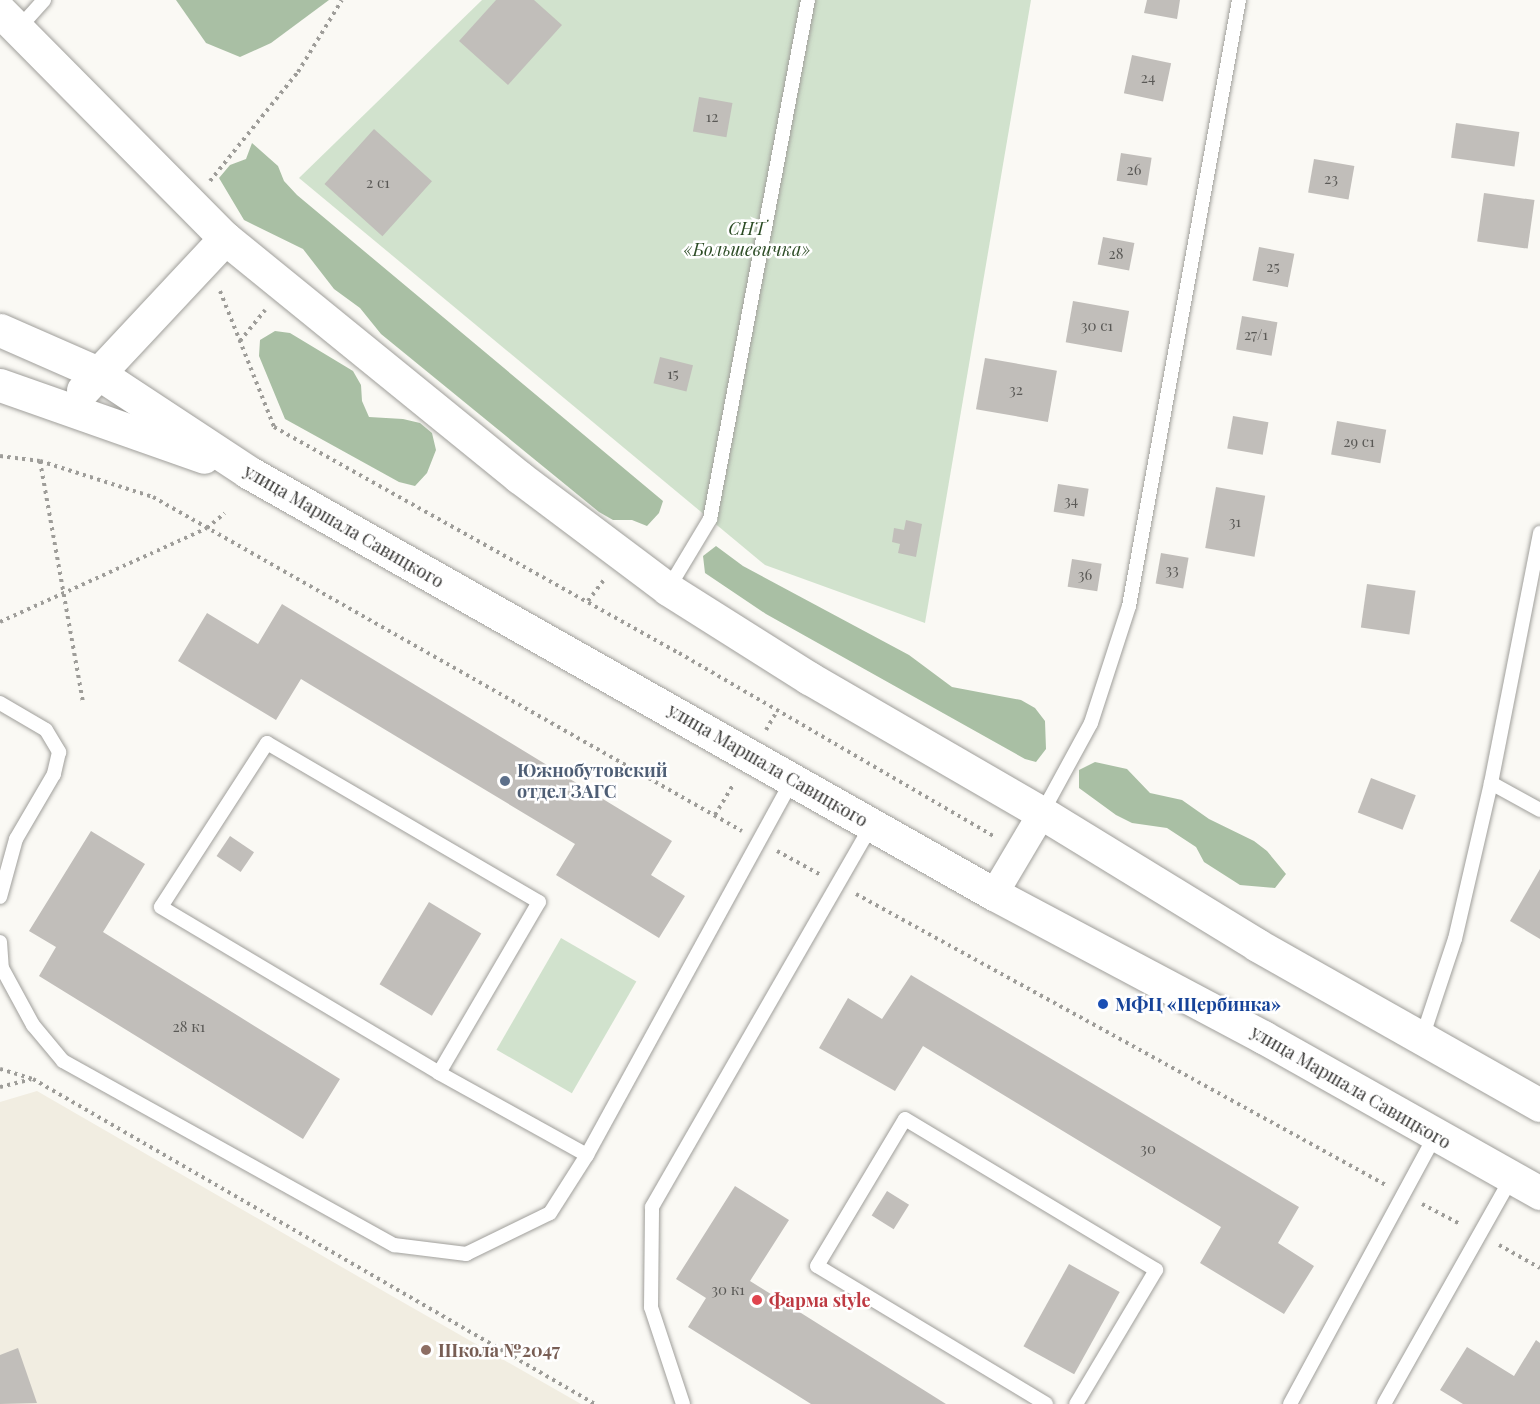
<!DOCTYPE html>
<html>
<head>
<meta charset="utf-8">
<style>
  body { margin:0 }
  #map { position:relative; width:1540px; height:1404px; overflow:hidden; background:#faf9f4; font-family:"Playfair Display",serif }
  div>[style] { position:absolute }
  .built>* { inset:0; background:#f1ede1 }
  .green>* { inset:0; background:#d1e2cd; transform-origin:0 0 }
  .forest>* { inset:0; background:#a9bfa4 }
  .building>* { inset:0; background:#c1beba; transform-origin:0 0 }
  .path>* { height:4px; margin-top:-2px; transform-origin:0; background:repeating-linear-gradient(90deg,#9e9d99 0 3px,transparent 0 7.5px) }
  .roads { filter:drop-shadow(0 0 2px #a09f9b) drop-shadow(0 0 2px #a09f9b) }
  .lane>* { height:14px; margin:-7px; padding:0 7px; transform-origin:7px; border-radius:7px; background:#fff }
  .street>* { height:28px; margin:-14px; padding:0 14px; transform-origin:14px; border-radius:14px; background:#fff }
  .secondary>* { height:33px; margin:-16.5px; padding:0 16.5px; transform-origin:16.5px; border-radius:16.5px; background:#fff }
  .dots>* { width:16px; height:16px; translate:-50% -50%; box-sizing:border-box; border:3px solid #fff; border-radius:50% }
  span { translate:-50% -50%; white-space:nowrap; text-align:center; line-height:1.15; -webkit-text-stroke:5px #fff; paint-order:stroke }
  .number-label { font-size:15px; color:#5a5956 }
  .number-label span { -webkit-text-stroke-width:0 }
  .park-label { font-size:18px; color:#2c4c25; font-style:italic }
  .street-label { font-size:18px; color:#383735 }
  .service-label { font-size:18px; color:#4e5e75; font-weight:700 }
  .left { translate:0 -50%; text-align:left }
  .transit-label { font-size:18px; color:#164399; font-weight:700 }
  .health-label { font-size:18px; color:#be3a42; font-weight:700 }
  .education-label { font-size:18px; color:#785e54; font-weight:700 }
</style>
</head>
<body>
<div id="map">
  <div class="built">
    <div style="clip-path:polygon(37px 1091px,392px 1296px,581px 1404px,0 1404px,0 1102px)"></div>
  </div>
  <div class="green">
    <div style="clip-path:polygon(482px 0,1031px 0,925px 623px,765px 565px,299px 178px)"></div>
    <div style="left:561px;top:938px;width:87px;height:129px;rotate:30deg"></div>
  </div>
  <div class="forest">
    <div style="clip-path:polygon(176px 0,329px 0,271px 43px,240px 57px,206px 43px)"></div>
    <div style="clip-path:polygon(252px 143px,278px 166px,284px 181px,297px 195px,663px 501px,659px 513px,647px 526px,632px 520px,613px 520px,599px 512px,381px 334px,360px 308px,334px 289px,303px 249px,244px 220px,219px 178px,230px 165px,246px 159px)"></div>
    <div style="clip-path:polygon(275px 331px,290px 333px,353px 371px,361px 385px,362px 401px,369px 417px,403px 419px,420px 423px,432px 433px,436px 450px,427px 473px,415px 486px,399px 482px,285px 419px,259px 356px,260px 340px)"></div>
    <div style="clip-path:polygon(716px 546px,743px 566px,909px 655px,952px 687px,1021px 700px,1035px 708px,1045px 721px,1046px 749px,1036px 762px,1025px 759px,766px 614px,705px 573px,703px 556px)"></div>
    <div style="clip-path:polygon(1095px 762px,1127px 769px,1150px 793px,1182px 800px,1209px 819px,1254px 841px,1267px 851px,1286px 874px,1275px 888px,1240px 885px,1204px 862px,1196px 847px,1167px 828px,1132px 823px,1116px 815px,1079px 788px,1079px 770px)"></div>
  </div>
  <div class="building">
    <div style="clip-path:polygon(496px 0,534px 0,562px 25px,508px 85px,459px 41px)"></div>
    <div style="clip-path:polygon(1147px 0,1180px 0,1177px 19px,1144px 13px)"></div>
    <div style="left:1132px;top:55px;width:40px;height:39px;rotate:12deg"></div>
    <div style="left:699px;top:97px;width:34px;height:35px;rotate:10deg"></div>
    <div style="left:1456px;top:123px;width:64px;height:35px;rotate:8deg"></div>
    <div style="left:374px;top:129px;width:78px;height:74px;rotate:42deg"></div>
    <div style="left:1121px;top:153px;width:31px;height:28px;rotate:9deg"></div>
    <div style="left:1314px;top:159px;width:41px;height:34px;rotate:10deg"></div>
    <div style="left:1484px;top:193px;width:51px;height:49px;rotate:8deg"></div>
    <div style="left:1103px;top:237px;width:32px;height:28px;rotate:11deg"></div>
    <div style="left:1259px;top:247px;width:36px;height:34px;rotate:11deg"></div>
    <div style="left:1073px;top:301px;width:57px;height:42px;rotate:10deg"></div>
    <div style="left:1242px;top:316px;width:36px;height:34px;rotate:10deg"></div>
    <div style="left:660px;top:357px;width:34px;height:27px;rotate:14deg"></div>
    <div style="left:985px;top:358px;width:73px;height:52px;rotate:10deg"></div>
    <div style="left:1233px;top:416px;width:36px;height:33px;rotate:10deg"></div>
    <div style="left:1337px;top:421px;width:50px;height:34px;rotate:10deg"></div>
    <div style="left:1058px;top:484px;width:31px;height:28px;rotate:9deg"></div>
    <div style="left:1216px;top:487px;width:50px;height:62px;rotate:10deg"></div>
    <div style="clip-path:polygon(906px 520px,922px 524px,916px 557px,898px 553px,900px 544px,892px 542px,894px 528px,904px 530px)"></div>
    <div style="left:1161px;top:553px;width:28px;height:31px;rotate:10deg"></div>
    <div style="left:1072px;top:559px;width:30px;height:28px;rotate:9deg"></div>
    <div style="left:1367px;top:584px;width:49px;height:44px;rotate:8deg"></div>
    <div style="clip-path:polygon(282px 604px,672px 841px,651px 875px,685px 896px,659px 938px,556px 875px,575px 844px,301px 679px,276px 720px,178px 661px,207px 613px,258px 644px)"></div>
    <div style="left:1371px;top:778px;width:48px;height:37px;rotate:21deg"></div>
    <div style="clip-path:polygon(91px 831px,145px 864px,103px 932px,340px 1079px,303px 1139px,39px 976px,56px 947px,29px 931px)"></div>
    <div style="left:230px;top:836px;width:29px;height:24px;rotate:34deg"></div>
    <div style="clip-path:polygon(1540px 869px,1540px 939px,1510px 921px)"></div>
    <div style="left:429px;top:902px;width:61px;height:96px;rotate:31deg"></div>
    <div style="clip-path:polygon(911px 975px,1299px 1207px,1278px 1243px,1314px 1266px,1284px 1314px,1200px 1263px,1221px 1227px,923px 1046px,895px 1091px,819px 1048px,848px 998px,882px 1019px)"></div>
    <div style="clip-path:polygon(735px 1186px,789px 1220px,750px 1281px,946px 1404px,811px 1404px,688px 1327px,706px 1298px,676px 1279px)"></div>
    <div style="left:887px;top:1191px;width:26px;height:29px;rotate:32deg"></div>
    <div style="left:1069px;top:1264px;width:58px;height:94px;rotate:29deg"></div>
    <div style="clip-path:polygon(1536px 1340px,1540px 1343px,1540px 1404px,1463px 1404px,1440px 1390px,1467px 1347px,1514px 1376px)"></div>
    <div style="clip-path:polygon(18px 1348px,37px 1403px,0 1404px,0 1355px)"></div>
  </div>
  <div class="path">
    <div style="left:210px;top:181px;width:140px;rotate:-51.1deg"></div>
    <div style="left:298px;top:72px;width:84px;rotate:-58.6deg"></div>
    <div style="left:220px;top:291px;width:146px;rotate:68.3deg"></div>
    <div style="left:274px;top:427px;width:464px;rotate:29.2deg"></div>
    <div style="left:679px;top:653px;width:366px;rotate:30.2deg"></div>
    <div style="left:240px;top:341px;width:40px;rotate:-51deg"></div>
    <div style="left:0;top:456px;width:40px;rotate:7.1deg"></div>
    <div style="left:40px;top:461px;width:119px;rotate:17.7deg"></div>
    <div style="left:153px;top:497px;width:677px;rotate:29.56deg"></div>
    <div style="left:40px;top:461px;width:245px;rotate:79.9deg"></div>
    <div style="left:588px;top:601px;width:26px;rotate:-53deg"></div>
    <div style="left:0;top:622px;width:227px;rotate:-24.4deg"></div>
    <div style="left:207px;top:528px;width:23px;rotate:-40deg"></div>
    <div style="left:766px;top:730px;width:20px;rotate:-60deg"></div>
    <div style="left:715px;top:815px;width:37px;rotate:-59deg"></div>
    <div style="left:777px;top:851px;width:50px;rotate:28.6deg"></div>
    <div style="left:856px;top:894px;width:605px;rotate:28.77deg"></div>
    <div style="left:0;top:1069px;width:34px;rotate:17deg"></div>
    <div style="left:33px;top:1079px;width:649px;rotate:30.04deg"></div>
    <div style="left:0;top:1087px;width:32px;rotate:-14deg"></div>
    <div style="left:1422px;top:1204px;width:43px;rotate:27.8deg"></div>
    <div style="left:1499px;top:1245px;width:47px;rotate:29.3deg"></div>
  </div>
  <div class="roads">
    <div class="lane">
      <div style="left:18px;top:29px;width:39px;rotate:-48deg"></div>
      <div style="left:668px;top:589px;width:82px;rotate:-59deg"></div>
      <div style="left:710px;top:519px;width:528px;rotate:-79.31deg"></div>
      <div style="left:0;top:703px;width:53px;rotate:30.4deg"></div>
      <div style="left:46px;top:730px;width:26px;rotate:59deg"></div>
      <div style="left:59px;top:752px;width:23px;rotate:103deg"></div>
      <div style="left:54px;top:774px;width:75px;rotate:120.3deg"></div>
      <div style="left:16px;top:839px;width:60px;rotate:105.4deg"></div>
      <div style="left:1491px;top:783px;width:56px;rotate:28.9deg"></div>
      <div style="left:1042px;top:813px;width:102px;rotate:-61.4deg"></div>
      <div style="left:1091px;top:723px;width:123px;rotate:-72deg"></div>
      <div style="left:1129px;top:606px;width:616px;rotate:-79.71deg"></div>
      <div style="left:0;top:942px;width:26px;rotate:86deg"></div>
      <div style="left:2px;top:968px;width:65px;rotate:61.5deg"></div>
      <div style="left:33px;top:1025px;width:47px;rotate:50.2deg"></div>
      <div style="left:63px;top:1061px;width:379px;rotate:29.1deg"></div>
      <div style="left:394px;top:1245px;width:73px;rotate:7.1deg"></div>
      <div style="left:466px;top:1254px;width:93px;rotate:-26deg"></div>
      <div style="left:550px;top:1213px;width:69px;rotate:-57.5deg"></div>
      <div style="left:587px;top:1155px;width:429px;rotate:-61.3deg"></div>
      <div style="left:1422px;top:1038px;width:104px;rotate:-71.6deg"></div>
      <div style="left:1455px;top:939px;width:160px;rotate:-77deg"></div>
      <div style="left:1491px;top:783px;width:255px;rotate:-78.9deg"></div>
      <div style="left:439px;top:1073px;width:198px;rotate:-59.7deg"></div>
      <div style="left:539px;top:902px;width:315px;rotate:-149.7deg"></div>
      <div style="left:267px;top:743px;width:195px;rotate:122.9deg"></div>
      <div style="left:161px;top:907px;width:324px;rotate:30.8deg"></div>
      <div style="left:439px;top:1073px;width:169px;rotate:29deg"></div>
      <div style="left:683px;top:1404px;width:102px;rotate:-108.3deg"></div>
      <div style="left:651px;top:1307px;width:100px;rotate:-89.4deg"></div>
      <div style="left:652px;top:1207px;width:441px;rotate:-60.1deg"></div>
      <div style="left:1046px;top:1404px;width:267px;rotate:-148.9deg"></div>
      <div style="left:817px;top:1266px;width:171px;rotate:-59.1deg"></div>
      <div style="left:905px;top:1119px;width:293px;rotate:31deg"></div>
      <div style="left:1156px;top:1270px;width:156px;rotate:120.8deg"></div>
      <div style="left:1290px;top:1404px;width:305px;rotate:-61.6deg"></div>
      <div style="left:1384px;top:1404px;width:261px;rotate:-60.6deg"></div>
    </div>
    <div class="street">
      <div style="left:994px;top:894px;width:94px;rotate:-59.3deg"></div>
    </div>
    <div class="secondary">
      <div style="left:0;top:11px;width:320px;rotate:45.3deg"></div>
      <div style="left:225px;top:238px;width:379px;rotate:39.1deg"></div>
      <div style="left:519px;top:477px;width:186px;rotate:36.9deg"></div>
      <div style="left:668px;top:589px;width:167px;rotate:32.3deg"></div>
      <div style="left:809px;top:678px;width:269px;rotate:30.1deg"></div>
      <div style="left:1042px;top:813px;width:252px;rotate:31.5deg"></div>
      <div style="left:1257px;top:945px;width:325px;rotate:29.5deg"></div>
      <div style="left:0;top:330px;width:107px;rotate:23.7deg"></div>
      <div style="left:98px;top:373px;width:180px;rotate:33.4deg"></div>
      <div style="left:248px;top:472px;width:857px;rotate:29.5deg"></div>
      <div style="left:994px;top:894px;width:305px;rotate:28deg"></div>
      <div style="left:1263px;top:1037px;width:318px;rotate:29.4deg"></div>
      <div style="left:0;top:385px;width:216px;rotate:19.4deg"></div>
      <div style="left:83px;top:390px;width:208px;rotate:-46.9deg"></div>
    </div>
  </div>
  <div class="dots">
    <div style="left:505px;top:781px;background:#5c6f8a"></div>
    <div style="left:1103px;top:1004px;background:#1a4fb4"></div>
    <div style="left:757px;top:1300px;background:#e0444e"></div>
    <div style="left:426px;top:1350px;background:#8d6e63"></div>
  </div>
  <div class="number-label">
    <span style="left:1148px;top:78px">24</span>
    <span style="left:712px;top:117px">12</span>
    <span style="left:1134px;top:170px">26</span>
    <span style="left:1331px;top:179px">23</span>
    <span style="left:378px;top:183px">2 с1</span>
    <span style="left:1116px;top:254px">28</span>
    <span style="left:1273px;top:267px">25</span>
    <span style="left:1097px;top:326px">30 с1</span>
    <span style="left:1256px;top:335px">27/1</span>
    <span style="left:673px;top:374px">15</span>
    <span style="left:1016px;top:390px">32</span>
    <span style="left:1359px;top:442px">29 с1</span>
    <span style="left:1071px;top:501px">34</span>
    <span style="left:1235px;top:522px">31</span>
    <span style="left:1172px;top:570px">33</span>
    <span style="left:1085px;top:575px">36</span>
    <span style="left:189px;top:1027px">28 к1</span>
    <span style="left:1148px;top:1149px">30</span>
    <span style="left:728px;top:1290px">30 к1</span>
  </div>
  <div class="park-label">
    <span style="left:747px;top:239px">СНТ<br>«Большевичка»</span>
  </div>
  <div class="street-label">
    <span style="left:344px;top:526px;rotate:30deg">улица Маршала Савицкого</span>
    <span style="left:768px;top:765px;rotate:30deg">улица Маршала Савицкого</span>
    <span style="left:1351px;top:1087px;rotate:30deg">улица Маршала Савицкого</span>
  </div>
  <div class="service-label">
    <span class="left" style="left:517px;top:781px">Южнобутовский<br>отдел ЗАГС</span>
  </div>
  <div class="transit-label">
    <span class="left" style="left:1115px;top:1004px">МФЦ «Щербинка»</span>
  </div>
  <div class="health-label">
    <span class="left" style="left:769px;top:1300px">Фарма style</span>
  </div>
  <div class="education-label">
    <span class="left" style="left:438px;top:1350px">Школа №2047</span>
  </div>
</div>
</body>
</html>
